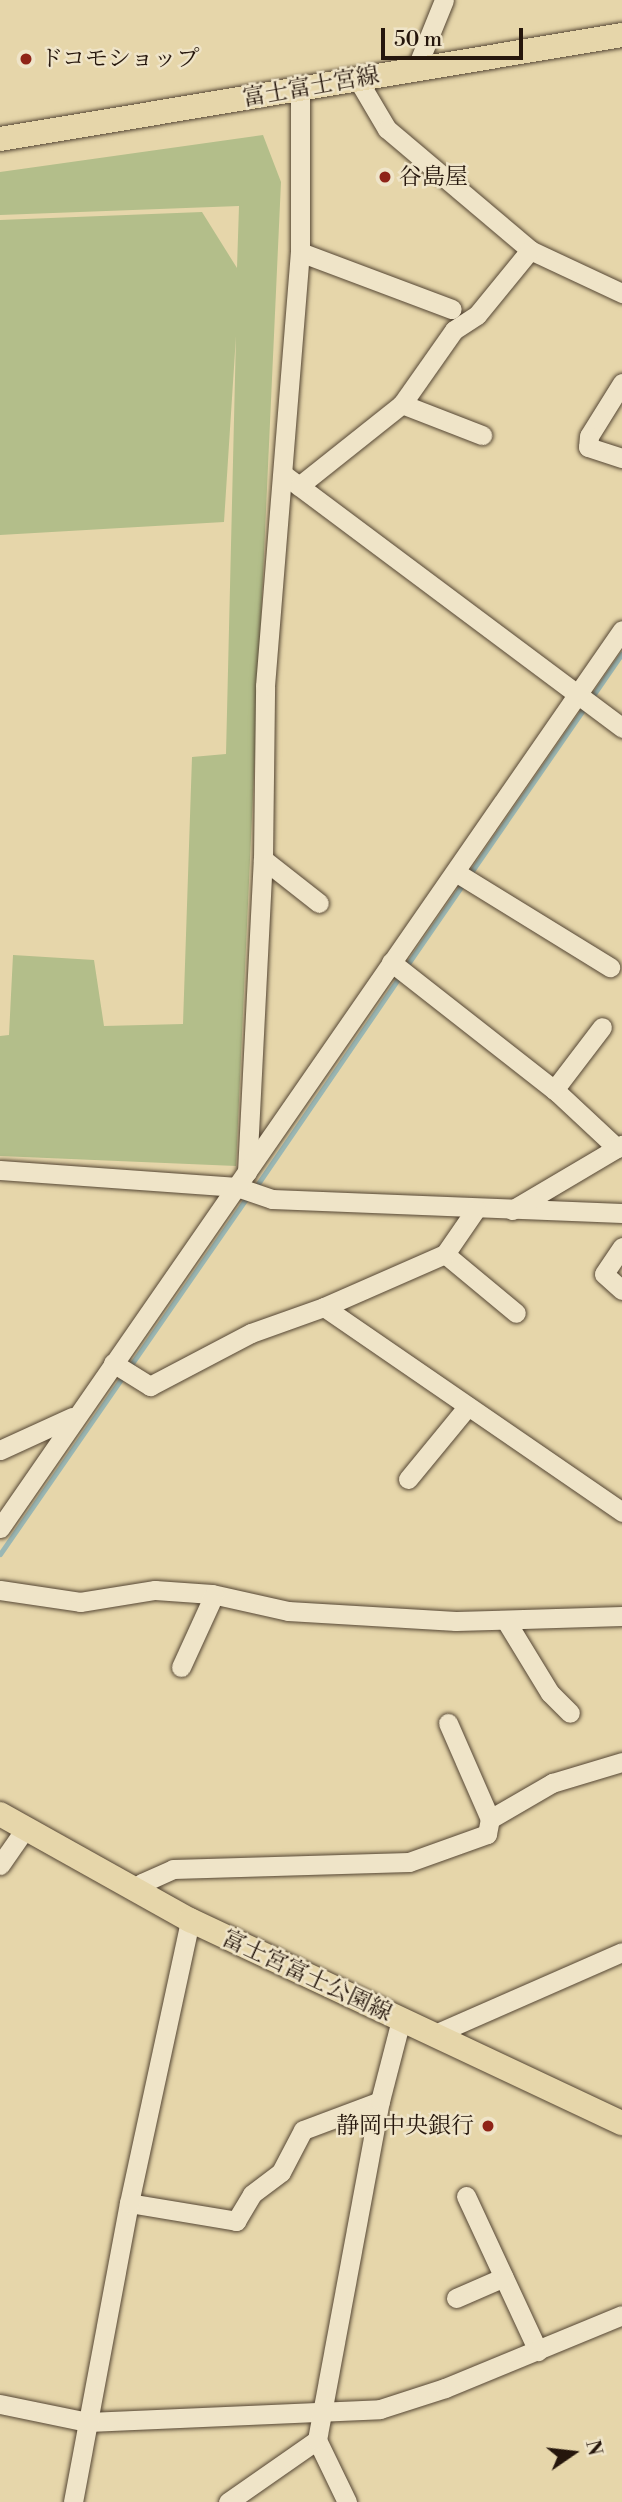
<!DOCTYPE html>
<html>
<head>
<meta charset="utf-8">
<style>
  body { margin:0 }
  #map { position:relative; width:622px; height:2502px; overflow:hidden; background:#e6d6aa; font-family:"Libre Bodoni","Noto Serif JP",serif }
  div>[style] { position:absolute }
  .green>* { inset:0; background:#b3be8a }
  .stream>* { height:5px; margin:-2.5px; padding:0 2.5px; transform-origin:2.5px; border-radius:2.5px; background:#9ab7b4 }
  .roads { filter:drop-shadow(0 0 2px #554634) drop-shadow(0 0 2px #554634) }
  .minor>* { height:19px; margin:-9.5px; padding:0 9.5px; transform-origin:9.5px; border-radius:9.5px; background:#efe4c8 }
  .major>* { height:24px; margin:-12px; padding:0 12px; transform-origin:12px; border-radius:12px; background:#e6d6aa }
  .dots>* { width:19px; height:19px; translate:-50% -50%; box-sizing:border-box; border:4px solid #efe4c8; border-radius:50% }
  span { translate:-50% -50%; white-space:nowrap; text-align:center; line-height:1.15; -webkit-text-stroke:5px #efe4c8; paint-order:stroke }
  .poi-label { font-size:23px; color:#25160c }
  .left { translate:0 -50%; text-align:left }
  .right { translate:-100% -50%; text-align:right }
  .street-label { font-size:23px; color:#25160c }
  .north { position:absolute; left:538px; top:2418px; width:70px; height:70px; -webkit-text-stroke:5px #efe4c8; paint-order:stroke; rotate:76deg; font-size:19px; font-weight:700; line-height:28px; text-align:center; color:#25160c }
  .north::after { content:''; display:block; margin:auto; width:24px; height:32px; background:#25160c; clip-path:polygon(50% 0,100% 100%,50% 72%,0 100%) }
  .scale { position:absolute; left:381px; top:28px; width:142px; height:32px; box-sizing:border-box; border:4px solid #25160c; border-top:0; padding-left:9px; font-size:21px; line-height:24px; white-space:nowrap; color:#25160c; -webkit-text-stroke:5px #efe4c8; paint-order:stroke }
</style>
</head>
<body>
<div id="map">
  <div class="green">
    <div style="clip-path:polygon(263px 135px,281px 182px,236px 1166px,0 1156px,0 1036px,9px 1035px,13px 955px,94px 960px,104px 1026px,183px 1024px,192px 757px,226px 754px,236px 336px,224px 522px,0 535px,0 220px,202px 212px,237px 268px,239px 206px,0 215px,0 172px)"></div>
  </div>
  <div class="stream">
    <div style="left:405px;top:968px;width:382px;rotate:-55.4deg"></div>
    <div style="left:255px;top:1188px;width:257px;rotate:-55.6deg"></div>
    <div style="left:0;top:1554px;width:437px;rotate:-55.3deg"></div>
  </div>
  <div class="roads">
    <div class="minor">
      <div style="left:416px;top:69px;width:74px;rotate:-67.9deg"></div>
      <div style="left:358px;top:80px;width:57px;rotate:59.4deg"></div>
      <div style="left:387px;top:129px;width:187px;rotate:40.2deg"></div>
      <div style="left:530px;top:250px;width:102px;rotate:25.1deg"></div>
      <div style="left:300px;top:252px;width:162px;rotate:20.6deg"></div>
      <div style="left:622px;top:383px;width:62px;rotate:121.9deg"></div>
      <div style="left:589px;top:436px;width:11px;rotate:95deg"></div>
      <div style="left:588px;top:447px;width:36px;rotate:18deg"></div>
      <div style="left:402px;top:404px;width:86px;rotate:21.2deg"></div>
      <div style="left:283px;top:474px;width:424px;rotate:36.8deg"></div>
      <div style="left:299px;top:486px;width:132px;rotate:-38.5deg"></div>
      <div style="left:402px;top:404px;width:90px;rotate:-54.9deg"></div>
      <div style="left:454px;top:330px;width:27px;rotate:-33deg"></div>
      <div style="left:477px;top:315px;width:84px;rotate:-50.8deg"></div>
      <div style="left:263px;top:859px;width:71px;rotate:38.2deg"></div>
      <div style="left:457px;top:873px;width:180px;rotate:31.6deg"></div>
      <div style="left:391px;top:962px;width:212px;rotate:38.1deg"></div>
      <div style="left:558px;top:1093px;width:81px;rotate:43deg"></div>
      <div style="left:554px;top:1090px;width:79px;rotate:-52.7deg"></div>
      <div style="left:0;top:1170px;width:238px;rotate:4.1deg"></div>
      <div style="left:237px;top:1187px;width:37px;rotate:19deg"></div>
      <div style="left:272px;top:1199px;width:350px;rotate:2.3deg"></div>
      <div style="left:247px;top:1172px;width:313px;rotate:-87.1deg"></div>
      <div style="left:263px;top:859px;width:173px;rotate:-89.3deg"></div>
      <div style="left:265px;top:686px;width:435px;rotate:-85.4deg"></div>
      <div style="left:300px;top:252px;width:162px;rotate:-90deg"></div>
      <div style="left:512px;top:1210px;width:128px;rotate:-30.6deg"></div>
      <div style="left:622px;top:1247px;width:32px;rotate:124deg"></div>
      <div style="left:604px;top:1274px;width:24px;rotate:42deg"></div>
      <div style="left:445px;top:1254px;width:92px;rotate:39.7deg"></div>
      <div style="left:324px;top:1307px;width:362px;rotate:34.5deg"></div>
      <div style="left:113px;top:1363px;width:44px;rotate:31.9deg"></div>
      <div style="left:150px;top:1386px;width:114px;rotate:-27.7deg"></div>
      <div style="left:251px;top:1333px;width:77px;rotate:-19.6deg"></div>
      <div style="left:324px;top:1307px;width:132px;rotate:-23.7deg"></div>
      <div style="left:445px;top:1254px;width:55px;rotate:-55.4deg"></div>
      <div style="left:0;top:1450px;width:79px;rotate:-24.6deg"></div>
      <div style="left:408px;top:1479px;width:94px;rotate:-50.6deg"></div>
      <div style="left:0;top:1528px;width:1092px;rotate:-55.29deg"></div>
      <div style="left:0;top:1590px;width:81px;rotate:8.5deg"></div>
      <div style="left:80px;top:1602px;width:76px;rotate:-9.1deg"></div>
      <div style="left:155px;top:1590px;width:57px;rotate:4deg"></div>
      <div style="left:212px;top:1594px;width:78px;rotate:12.6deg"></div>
      <div style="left:288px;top:1611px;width:168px;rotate:3.4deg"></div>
      <div style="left:456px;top:1621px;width:166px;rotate:-1.7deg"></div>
      <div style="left:506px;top:1621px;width:84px;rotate:58.6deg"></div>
      <div style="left:550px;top:1693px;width:28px;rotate:45deg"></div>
      <div style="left:181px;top:1667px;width:79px;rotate:-65.4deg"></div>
      <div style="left:448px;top:1723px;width:105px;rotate:66.4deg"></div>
      <div style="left:0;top:1865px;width:44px;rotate:-55.2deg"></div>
      <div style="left:137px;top:1891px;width:9px;rotate:-58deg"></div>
      <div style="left:142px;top:1883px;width:34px;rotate:-24deg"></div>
      <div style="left:173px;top:1869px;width:236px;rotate:-1.7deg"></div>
      <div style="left:409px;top:1862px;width:83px;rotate:-19.7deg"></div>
      <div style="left:487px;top:1834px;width:15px;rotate:-79deg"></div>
      <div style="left:490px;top:1819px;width:72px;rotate:-30.1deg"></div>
      <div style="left:552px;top:1783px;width:73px;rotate:-16.7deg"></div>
      <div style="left:433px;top:2035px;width:206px;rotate:-23.7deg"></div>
      <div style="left:466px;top:2196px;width:171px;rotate:65.1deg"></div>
      <div style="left:129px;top:2203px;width:109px;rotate:9.5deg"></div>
      <div style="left:236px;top:2221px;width:31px;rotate:-59deg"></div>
      <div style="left:252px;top:2194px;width:36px;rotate:-37deg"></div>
      <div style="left:281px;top:2172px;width:47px;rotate:-62.4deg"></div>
      <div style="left:303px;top:2130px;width:82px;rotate:-20.6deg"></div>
      <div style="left:456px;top:2298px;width:52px;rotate:-23.6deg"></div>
      <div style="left:0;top:2404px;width:90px;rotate:11.6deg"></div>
      <div style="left:88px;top:2422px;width:292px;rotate:-2.5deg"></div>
      <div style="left:380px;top:2409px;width:68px;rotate:-17.9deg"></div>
      <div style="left:445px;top:2388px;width:191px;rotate:-22.4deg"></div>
      <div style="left:73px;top:2502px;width:304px;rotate:-79.4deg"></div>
      <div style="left:129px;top:2203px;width:289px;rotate:-77.8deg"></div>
      <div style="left:228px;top:2502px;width:108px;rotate:-34.9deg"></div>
      <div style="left:347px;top:2502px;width:69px;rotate:-115.8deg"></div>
      <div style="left:317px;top:2440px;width:345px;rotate:-79.5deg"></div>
      <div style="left:380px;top:2101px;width:84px;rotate:-75.5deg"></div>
    </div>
    <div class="major">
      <div style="left:0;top:139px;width:631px;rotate:-9.49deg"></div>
      <div style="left:0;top:1814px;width:218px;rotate:29.2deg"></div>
      <div style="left:190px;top:1920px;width:477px;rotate:25.2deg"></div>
    </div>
  </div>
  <div class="dots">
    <div style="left:26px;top:59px;background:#8f2418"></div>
    <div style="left:385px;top:177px;background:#8f2418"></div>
    <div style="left:488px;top:2126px;background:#8f2418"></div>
  </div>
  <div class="poi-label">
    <span class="left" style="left:40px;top:59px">ドコモショップ</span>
    <span class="left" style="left:399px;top:177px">谷島屋</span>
    <span class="right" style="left:474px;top:2126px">静岡中央銀行</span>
  </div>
  <div class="street-label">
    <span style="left:311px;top:87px;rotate:-10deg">富士富士宮線</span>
    <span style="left:307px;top:1976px;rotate:25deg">富士宮富士公園線</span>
  </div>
  <div class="north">N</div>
  <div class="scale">50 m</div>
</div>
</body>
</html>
